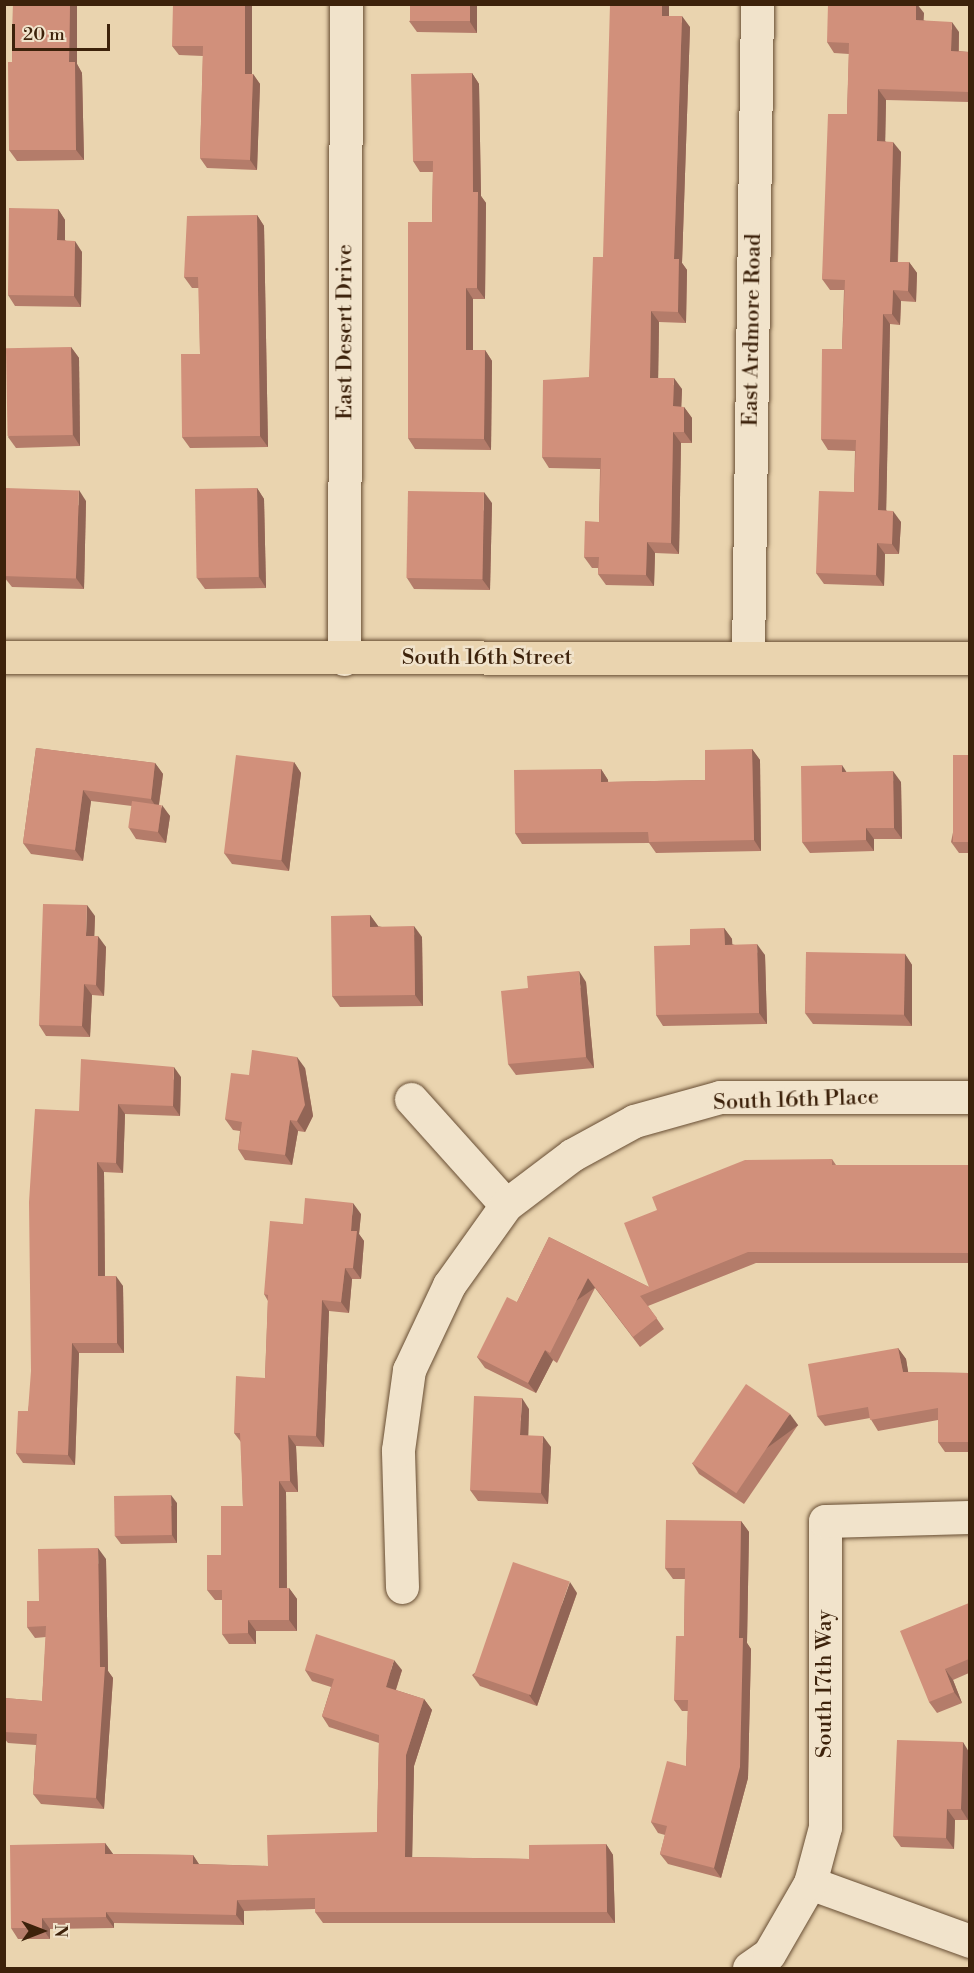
<!DOCTYPE html>
<html>
<head>
<meta charset="utf-8">
<style>
  body { margin:0 }
  #map { position:relative; width:974px; height:1973px; overflow:hidden; background:#ead4af; font-family:"Libre Bodoni",serif }
  div>[style] { position:absolute }
  .roads { filter:drop-shadow(0 0 2px #684e34) drop-shadow(0 0 2px #684e34) }
  .minor>* { height:33px; margin:-16.5px; padding:0 16.5px; transform-origin:16.5px; border-radius:16.5px; background:#f1e3cb }
  .major>* { height:33px; margin:-16.5px; padding:0 16.5px; transform-origin:16.5px; border-radius:16.5px; background:#ead4af }
  .wall>* { inset:0; background:#b47c6a }
  .shaded-wall>* { inset:0; background:#926556; transform-origin:0 0 }
  .building>* { inset:0; background:#d1907b; transform-origin:0 0 }
  span { translate:-50% -50%; white-space:nowrap; text-align:center; line-height:1.15; -webkit-text-stroke:5px #f1e3cb; paint-order:stroke }
  .street-label { font-size:22px; color:#3d220b }
  .frame { position:absolute; inset:0; border:6px solid #3d220b; pointer-events:none }
  .north { position:absolute; left:12px; top:1901px; width:60px; height:60px; -webkit-text-stroke:4px #f1e3cb; paint-order:stroke; rotate:90deg; font-size:16px; font-weight:700; line-height:24px; text-align:center; color:#3d220b }
  .north::after { content:''; display:block; margin:auto; width:21px; height:27px; background:#3d220b; clip-path:polygon(50% 0,100% 100%,50% 72%,0 100%) }
  .scale { position:absolute; left:12px; top:24px; width:98px; height:27px; box-sizing:border-box; border:3px solid #3d220b; border-top:0; padding-left:8px; font-size:18px; line-height:21px; white-space:nowrap; color:#3d220b; -webkit-text-stroke:4px #f1e3cb; paint-order:stroke }
</style>
</head>
<body>
<div id="map">
  <div class="roads">
    <div class="minor">
      <div style="left:748px;top:656px;width:652px;rotate:-89.21deg"></div>
      <div style="left:344px;top:659px;width:655px;rotate:-89.83deg"></div>
      <div style="left:411px;top:1099px;width:142px;rotate:48.1deg"></div>
      <div style="left:402px;top:1587px;width:137px;rotate:-91.7deg"></div>
      <div style="left:398px;top:1450px;width:81px;rotate:-82.2deg"></div>
      <div style="left:409px;top:1370px;width:94px;rotate:-64.8deg"></div>
      <div style="left:449px;top:1285px;width:98px;rotate:-54.5deg"></div>
      <div style="left:506px;top:1205px;width:83px;rotate:-37.1deg"></div>
      <div style="left:572px;top:1155px;width:71px;rotate:-28.7deg"></div>
      <div style="left:634px;top:1121px;width:89px;rotate:-15.6deg"></div>
      <div style="left:720px;top:1097px;width:250px"></div>
      <div style="left:810px;top:1883px;width:170px;rotate:19.9deg"></div>
      <div style="left:749px;top:1968px;width:24px;rotate:-35deg"></div>
      <div style="left:769px;top:1954px;width:82px;rotate:-60deg"></div>
      <div style="left:810px;top:1883px;width:58px;rotate:-75deg"></div>
      <div style="left:825px;top:1827px;width:306px;rotate:-90deg"></div>
      <div style="left:825px;top:1521px;width:145px;rotate:-1.6deg"></div>
    </div>
    <div class="major">
      <div style="left:4px;top:657px;width:966px;rotate:0.06deg"></div>
    </div>
  </div>
  <div class="wall">
    <div style="clip-path:polygon(13px 4px,77px 4px,77px 64px,82px 73px,84px 160px,17px 161px,9px 150px,12px 62px)"></div>
    <div style="clip-path:polygon(252px 4px,252px 74px,253px 74px,260px 84px,257px 170px,207px 168px,200px 158px,203px 56px,179px 55px,172px 46px)"></div>
    <div style="clip-path:polygon(477px 4px,477px 33px,417px 32px,409px 21px)"></div>
    <div style="clip-path:polygon(669px 4px,669px 16px,690px 27px,682px 263px,687px 270px,686px 323px,659px 322px,658px 378px,682px 389px,681px 407px,684px 407px,692px 418px,692px 443px,681px 443px,679px 554px,655px 553px,654px 586px,606px 585px,598px 574px,598px 568px,592px 568px,584px 557px,599px 522px,600px 469px,549px 468px,542px 457px,589px 377px,603px 257px)"></div>
    <div style="clip-path:polygon(924px 13px,923px 20px,959px 32px,959px 51px,969px 52px,969px 102px,886px 100px,885px 141px,901px 152px,898px 262px,909px 262px,917px 273px,916px 302px,901px 301px,900px 325px,890px 324px,886px 510px,901px 522px,899px 554px,885px 554px,884px 586px,824px 584px,816px 573px,854px 492px,855px 451px,828px 450px,821px 439px,842px 349px,844px 290px,830px 290px,822px 279px,847px 114px,849px 54px,834px 53px,827px 42px)"></div>
    <div style="clip-path:polygon(472px 73px,479px 84px,481px 196px,486px 203px,485px 299px,473px 299px,473px 350px,485px 350px,492px 361px,491px 450px,415px 449px,408px 438px,432px 222px,433px 172px,420px 172px,413px 161px)"></div>
    <div style="clip-path:polygon(58px 209px,65px 220px,65px 240px,82px 252px,81px 307px,15px 306px,8px 295px)"></div>
    <div style="clip-path:polygon(257px 215px,264px 226px,268px 447px,190px 448px,182px 437px,200px 354px,199px 288px,192px 288px,184px 277px)"></div>
    <div style="clip-path:polygon(71px 347px,79px 358px,80px 446px,16px 448px,8px 437px)"></div>
    <div style="clip-path:polygon(257px 488px,264px 499px,266px 588px,205px 589px,197px 578px)"></div>
    <div style="clip-path:polygon(86px 501px,84px 589px,12px 587px,4px 577px,4px 548px)"></div>
    <div style="clip-path:polygon(492px 503px,490px 590px,414px 589px,407px 578px)"></div>
    <div style="clip-path:polygon(36px 748px,155px 763px,163px 774px,159px 805px,170px 816px,166px 843px,136px 839px,129px 828px,132px 806px,91px 801px,83px 861px,31px 854px,23px 843px)"></div>
    <div style="clip-path:polygon(752px 749px,760px 760px,761px 851px,656px 853px,649px 843px,522px 844px,515px 833px,601px 769px,608px 780px,608px 782px,705px 780px)"></div>
    <div style="clip-path:polygon(969px 755px,969px 853px,959px 853px,951px 842px)"></div>
    <div style="clip-path:polygon(294px 762px,301px 773px,289px 871px,232px 864px,224px 853px)"></div>
    <div style="clip-path:polygon(847px 772px,901px 782px,902px 839px,874px 839px,874px 851px,810px 853px,802px 842px)"></div>
    <div style="clip-path:polygon(370px 915px,378px 926px,422px 937px,423px 1006px,340px 1007px,332px 996px)"></div>
    <div style="clip-path:polygon(95px 916px,94px 936px,106px 947px,104px 996px,92px 995px,90px 1037px,46px 1036px,39px 1025px)"></div>
    <div style="clip-path:polygon(724px 928px,732px 939px,732px 944px,765px 955px,767px 1024px,663px 1026px,656px 1015px,690px 945px)"></div>
    <div style="clip-path:polygon(905px 954px,912px 965px,912px 1026px,813px 1024px,805px 1013px)"></div>
    <div style="clip-path:polygon(586px 982px,594px 1068px,516px 1075px,508px 1064px)"></div>
    <div style="clip-path:polygon(305px 1068px,313px 1116px,305px 1132px,298px 1131px,292px 1165px,245px 1160px,238px 1149px,240px 1131px,233px 1130px,225px 1119px,249px 1075px)"></div>
    <div style="clip-path:polygon(181px 1077px,180px 1116px,125px 1114px,123px 1173px,104px 1172px,105px 1276px,123px 1286px,124px 1353px,79px 1353px,75px 1465px,23px 1463px,16px 1453px,28px 1411px,79px 1111px)"></div>
    <div style="clip-path:polygon(832px 1159px,836px 1165px,969px 1165px,969px 1263px,756px 1263px,648px 1306px,664px 1329px,640px 1347px,595px 1288px,557px 1363px,553px 1360px,536px 1393px,485px 1368px,477px 1357px,517px 1302px,549px 1237px,649px 1287px)"></div>
    <div style="clip-path:polygon(361px 1214px,359px 1234px,364px 1241px,361px 1279px,352px 1279px,349px 1313px,329px 1311px,324px 1447px,296px 1446px,298px 1492px,286px 1492px,287px 1588px,289px 1588px,297px 1599px,297px 1631px,256px 1631px,256px 1644px,229px 1644px,222px 1634px,222px 1600px,215px 1600px,207px 1590px,221px 1555px,243px 1506px,241px 1442px,234px 1433px,265px 1378px,268px 1301px,264px 1294px,303px 1224px)"></div>
    <div style="clip-path:polygon(898px 1348px,906px 1359px,908px 1372px,969px 1373px,969px 1452px,945px 1452px,938px 1442px,938px 1420px,878px 1431px,870px 1418px,825px 1426px,817px 1416px)"></div>
    <div style="clip-path:polygon(529px 1409px,528px 1436px,551px 1447px,548px 1504px,478px 1501px,470px 1490px)"></div>
    <div style="clip-path:polygon(798px 1425px,744px 1504px,699px 1474px,692px 1463px)"></div>
    <div style="clip-path:polygon(177px 1503px,177px 1543px,121px 1544px,115px 1536px)"></div>
    <div style="clip-path:polygon(741px 1521px,749px 1532px,747px 1643px,751px 1649px,748px 1778px,721px 1878px,668px 1864px,660px 1854px,665px 1835px,658px 1833px,651px 1822px,686px 1766px,688px 1711px,682px 1711px,674px 1700px,684px 1636px,685px 1579px,673px 1579px,665px 1568px)"></div>
    <div style="clip-path:polygon(106px 1559px,108px 1671px,113px 1678px,104px 1809px,41px 1804px,33px 1794px,36px 1745px,8px 1743px,4px 1738px,4px 1698px,42px 1701px,46px 1637px,35px 1638px,27px 1627px,39px 1601px)"></div>
    <div style="clip-path:polygon(577px 1593px,537px 1706px,480px 1686px,472px 1675px)"></div>
    <div style="clip-path:polygon(969px 1603px,969px 1673px,953px 1680px,962px 1703px,937px 1713px,929px 1702px)"></div>
    <div style="clip-path:polygon(305px 1670px,402px 1670px,396px 1690px,424px 1699px,432px 1710px,414px 1766px,412px 1857px,529px 1859px,606px 1844px,613px 1855px,615px 1923px,323px 1923px,315px 1912px,315px 1909px,244px 1911px,244px 1925px,114px 1923px,114px 1928px,50px 1929px,50px 1939px,18px 1939px,11px 1928px,105px 1843px,113px 1854px,193px 1855px,199px 1864px,268px 1866px,377px 1832px,379px 1743px,329px 1727px,322px 1716px,331px 1687px,312px 1681px)"></div>
    <div style="clip-path:polygon(963px 1742px,968px 1820px,955px 1820px,954px 1849px,901px 1847px,893px 1836px)"></div>
  </div>
  <div class="shaded-wall">
    <div style="clip-path:polygon(70px 4px,77px 4px,77px 64px,82px 73px,84px 160px,76px 150px,69px 62px)"></div>
    <div style="left:245px;top:4px;width:7px;height:70px"></div>
    <div style="clip-path:polygon(470px 4px,477px 4px,477px 33px,470px 22px)"></div>
    <div style="clip-path:polygon(662px 4px,669px 4px,669px 27px,662px 16px)"></div>
    <div style="clip-path:polygon(916px 4px,917px 4px,924px 13px,923px 31px,916px 20px)"></div>
    <div style="clip-path:polygon(682px 16px,690px 27px,682px 263px,687px 270px,686px 323px,678px 312px,674px 259px)"></div>
    <div style="clip-path:polygon(952px 22px,959px 32px,958px 62px,951px 51px)"></div>
    <div style="clip-path:polygon(472px 73px,479px 84px,481px 196px,486px 203px,485px 299px,477px 288px,473px 192px)"></div>
    <div style="clip-path:polygon(253px 74px,260px 84px,257px 170px,250px 160px)"></div>
    <div style="clip-path:polygon(878px 89px,886px 100px,885px 152px,877px 141px)"></div>
    <div style="clip-path:polygon(893px 142px,901px 152px,897px 272px,890px 262px)"></div>
    <div style="clip-path:polygon(58px 209px,65px 220px,65px 251px,57px 240px)"></div>
    <div style="clip-path:polygon(257px 215px,264px 226px,268px 447px,260px 436px)"></div>
    <div style="clip-path:polygon(75px 241px,82px 252px,81px 307px,74px 296px)"></div>
    <div style="clip-path:polygon(909px 262px,917px 273px,916px 302px,908px 291px)"></div>
    <div style="clip-path:polygon(466px 288px,473px 299px,473px 361px,466px 350px)"></div>
    <div style="clip-path:polygon(893px 290px,901px 301px,900px 325px,892px 314px)"></div>
    <div style="clip-path:polygon(651px 311px,659px 322px,658px 389px,650px 378px)"></div>
    <div style="clip-path:polygon(883px 314px,890px 324px,886px 521px,878px 510px)"></div>
    <div style="clip-path:polygon(71px 347px,79px 358px,80px 446px,73px 435px)"></div>
    <div style="clip-path:polygon(485px 350px,492px 361px,491px 450px,484px 439px)"></div>
    <div style="clip-path:polygon(674px 378px,682px 389px,681px 417px,673px 406px)"></div>
    <div style="clip-path:polygon(684px 407px,692px 418px,692px 443px,684px 432px)"></div>
    <div style="clip-path:polygon(673px 432px,681px 443px,679px 554px,671px 543px)"></div>
    <div style="clip-path:polygon(257px 488px,264px 499px,266px 588px,259px 577px)"></div>
    <div style="clip-path:polygon(79px 490px,86px 501px,84px 589px,76px 578px)"></div>
    <div style="clip-path:polygon(484px 492px,492px 503px,490px 590px,482px 579px)"></div>
    <div style="clip-path:polygon(893px 511px,901px 522px,899px 554px,892px 544px)"></div>
    <div style="clip-path:polygon(647px 542px,655px 553px,654px 586px,646px 575px)"></div>
    <div style="clip-path:polygon(877px 543px,885px 554px,884px 586px,876px 575px)"></div>
    <div style="clip-path:polygon(752px 749px,760px 760px,761px 851px,754px 840px)"></div>
    <div style="clip-path:polygon(294px 762px,301px 773px,289px 871px,281px 860px)"></div>
    <div style="clip-path:polygon(155px 763px,163px 774px,158px 810px,151px 799px)"></div>
    <div style="clip-path:polygon(842px 765px,849px 776px,842px 772px)"></div>
    <div style="clip-path:polygon(601px 769px,608px 780px,609px 793px,601px 782px)"></div>
    <div style="clip-path:polygon(893px 771px,901px 782px,902px 839px,894px 828px)"></div>
    <div style="clip-path:polygon(83px 790px,91px 801px,83px 861px,75px 850px)"></div>
    <div style="clip-path:polygon(162px 805px,170px 816px,166px 843px,158px 832px)"></div>
    <div style="clip-path:polygon(866px 828px,874px 839px,874px 851px,866px 840px)"></div>
    <div style="clip-path:polygon(87px 905px,95px 916px,94px 947px,86px 936px)"></div>
    <div style="clip-path:polygon(370px 915px,378px 926px,378px 938px,370px 927px)"></div>
    <div style="clip-path:polygon(414px 926px,422px 937px,423px 1006px,415px 995px)"></div>
    <div style="clip-path:polygon(724px 928px,732px 939px,733px 956px,725px 945px)"></div>
    <div style="clip-path:polygon(98px 936px,106px 947px,104px 996px,96px 985px)"></div>
    <div style="clip-path:polygon(757px 944px,765px 955px,767px 1024px,759px 1013px)"></div>
    <div style="clip-path:polygon(905px 954px,912px 965px,912px 1026px,904px 1015px)"></div>
    <div style="clip-path:polygon(579px 971px,586px 982px,594px 1068px,586px 1057px)"></div>
    <div style="clip-path:polygon(84px 984px,92px 995px,90px 1037px,82px 1026px)"></div>
    <div style="clip-path:polygon(297px 1057px,305px 1068px,313px 1116px,305px 1132px,297px 1121px)"></div>
    <div style="clip-path:polygon(174px 1067px,181px 1077px,180px 1116px,173px 1106px)"></div>
    <div style="clip-path:polygon(118px 1104px,125px 1114px,123px 1173px,116px 1163px)"></div>
    <div style="clip-path:polygon(290px 1120px,298px 1131px,292px 1165px,285px 1155px)"></div>
    <div style="clip-path:polygon(97px 1162px,104px 1172px,105px 1286px,98px 1276px)"></div>
    <div style="clip-path:polygon(353px 1203px,361px 1214px,359px 1234px,364px 1241px,361px 1279px,353px 1268px,351px 1231px)"></div>
    <div style="clip-path:polygon(345px 1268px,352px 1279px,349px 1313px,341px 1302px)"></div>
    <div style="clip-path:polygon(116px 1276px,123px 1286px,124px 1353px,117px 1343px)"></div>
    <div style="left:588px;top:1278px;width:12px;height:84px;rotate:55deg"></div>
    <div style="clip-path:polygon(322px 1300px,329px 1311px,324px 1447px,316px 1436px)"></div>
    <div style="clip-path:polygon(72px 1343px,79px 1353px,75px 1465px,68px 1455px)"></div>
    <div style="clip-path:polygon(898px 1348px,906px 1359px,910px 1383px,903px 1372px)"></div>
    <div style="clip-path:polygon(545px 1350px,553px 1360px,536px 1393px,528px 1383px)"></div>
    <div style="clip-path:polygon(522px 1398px,529px 1409px,528px 1446px,520px 1435px)"></div>
    <div style="left:790px;top:1414px;width:14px;height:96px;rotate:54deg"></div>
    <div style="clip-path:polygon(288px 1435px,296px 1446px,298px 1492px,290px 1481px)"></div>
    <div style="clip-path:polygon(543px 1436px,551px 1447px,548px 1504px,541px 1493px)"></div>
    <div style="clip-path:polygon(279px 1481px,286px 1492px,287px 1599px,279px 1588px)"></div>
    <div style="clip-path:polygon(171px 1495px,177px 1503px,177px 1543px,172px 1535px)"></div>
    <div style="clip-path:polygon(741px 1521px,749px 1532px,747px 1643px,751px 1649px,748px 1778px,721px 1878px,714px 1868px,739px 1638px)"></div>
    <div style="clip-path:polygon(98px 1548px,106px 1559px,108px 1671px,113px 1678px,104px 1809px,96px 1798px,100px 1667px)"></div>
    <div style="clip-path:polygon(570px 1582px,577px 1593px,537px 1706px,529px 1695px)"></div>
    <div style="clip-path:polygon(289px 1588px,297px 1599px,297px 1631px,289px 1620px)"></div>
    <div style="clip-path:polygon(248px 1620px,256px 1631px,256px 1644px,248px 1633px)"></div>
    <div style="clip-path:polygon(394px 1660px,402px 1670px,393px 1698px,386px 1687px)"></div>
    <div style="clip-path:polygon(945px 1669px,953px 1680px,962px 1703px,954px 1692px)"></div>
    <div style="clip-path:polygon(424px 1699px,432px 1710px,414px 1766px,412px 1868px,405px 1857px,406px 1755px)"></div>
    <div style="clip-path:polygon(963px 1742px,969px 1752px,968px 1820px,961px 1809px)"></div>
    <div style="clip-path:polygon(947px 1809px,955px 1820px,954px 1849px,946px 1838px)"></div>
    <div style="clip-path:polygon(105px 1843px,113px 1854px,105px 1854px)"></div>
    <div style="clip-path:polygon(606px 1844px,613px 1855px,615px 1923px,607px 1912px)"></div>
    <div style="clip-path:polygon(193px 1855px,200px 1866px,193px 1864px)"></div>
    <div style="clip-path:polygon(237px 1900px,244px 1911px,244px 1925px,236px 1915px)"></div>
    <div style="clip-path:polygon(106px 1912px,114px 1923px,114px 1928px,106px 1917px)"></div>
    <div style="clip-path:polygon(42px 1918px,50px 1929px,50px 1939px,42px 1928px)"></div>
  </div>
  <div class="building">
    <div style="clip-path:polygon(13px 4px,70px 4px,69px 62px,75px 62px,76px 150px,9px 150px,8px 62px,12px 62px)"></div>
    <div style="clip-path:polygon(173px 4px,245px 4px,245px 74px,253px 74px,250px 160px,200px 158px,203px 46px,172px 46px)"></div>
    <div style="left:410px;top:4px;width:60px;height:17px"></div>
    <div style="clip-path:polygon(610px 4px,662px 4px,662px 16px,682px 16px,674px 259px,679px 259px,678px 312px,651px 311px,650px 378px,674px 378px,673px 406px,684px 407px,684px 432px,673px 432px,671px 543px,647px 542px,646px 575px,598px 574px,599px 557px,584px 557px,585px 521px,599px 522px,601px 458px,542px 457px,543px 380px,589px 377px,593px 257px,603px 257px)"></div>
    <div style="clip-path:polygon(828px 4px,916px 4px,916px 20px,952px 22px,951px 51px,969px 52px,969px 92px,878px 89px,877px 141px,893px 142px,890px 262px,909px 262px,908px 291px,893px 290px,892px 314px,883px 314px,878px 510px,893px 511px,892px 544px,877px 543px,876px 575px,816px 573px,819px 491px,854px 492px,856px 440px,821px 439px,822px 349px,842px 349px,845px 280px,822px 279px,828px 114px,847px 114px,849px 43px,827px 42px)"></div>
    <div style="clip-path:polygon(472px 73px,473px 192px,478px 192px,477px 288px,466px 288px,466px 350px,485px 350px,484px 439px,408px 438px,408px 222px,432px 222px,433px 161px,413px 161px,411px 74px)"></div>
    <div style="clip-path:polygon(9px 208px,58px 209px,57px 240px,75px 241px,74px 296px,8px 295px)"></div>
    <div style="clip-path:polygon(257px 215px,260px 436px,182px 437px,181px 354px,200px 354px,198px 277px,184px 277px,187px 216px)"></div>
    <div style="left:71px;top:347px;width:88px;height:65px;rotate:89deg"></div>
    <div style="left:6px;top:488px;width:73px;height:88px;rotate:2deg"></div>
    <div style="left:257px;top:488px;width:89px;height:62px;rotate:89deg"></div>
    <div style="left:408px;top:491px;width:76px;height:87px;rotate:1deg"></div>
    <div style="clip-path:polygon(36px 748px,155px 763px,151px 799px,83px 790px,75px 850px,23px 843px)"></div>
    <div style="clip-path:polygon(752px 749px,754px 840px,649px 842px,648px 832px,515px 833px,514px 770px,601px 769px,601px 782px,705px 780px,705px 750px)"></div>
    <div style="left:236px;top:755px;width:58px;height:99px;rotate:7deg"></div>
    <div style="left:953px;top:755px;width:16px;height:87px"></div>
    <div style="clip-path:polygon(842px 765px,842px 772px,893px 771px,894px 828px,866px 828px,866px 840px,802px 842px,801px 766px)"></div>
    <div style="left:132px;top:801px;width:30px;height:27px;rotate:8deg"></div>
    <div style="clip-path:polygon(43px 904px,87px 905px,86px 936px,98px 936px,96px 985px,84px 984px,82px 1026px,39px 1025px)"></div>
    <div style="clip-path:polygon(370px 915px,370px 927px,414px 926px,415px 995px,332px 996px,331px 916px)"></div>
    <div style="clip-path:polygon(724px 928px,725px 945px,757px 944px,759px 1013px,656px 1015px,654px 946px,690px 945px,690px 929px)"></div>
    <div style="left:806px;top:952px;width:99px;height:61px;rotate:1deg"></div>
    <div style="clip-path:polygon(579px 971px,586px 1057px,508px 1064px,501px 991px,528px 988px,527px 976px)"></div>
    <div style="clip-path:polygon(252px 1050px,297px 1057px,305px 1105px,297px 1121px,290px 1120px,285px 1155px,238px 1149px,242px 1122px,225px 1119px,231px 1073px,249px 1075px)"></div>
    <div style="clip-path:polygon(81px 1059px,174px 1067px,173px 1106px,118px 1104px,116px 1163px,97px 1162px,98px 1276px,116px 1276px,117px 1343px,72px 1343px,68px 1455px,16px 1453px,18px 1411px,28px 1411px,31px 1371px,29px 1202px,35px 1109px,79px 1111px)"></div>
    <div style="clip-path:polygon(832px 1159px,832px 1165px,969px 1165px,969px 1253px,748px 1252px,640px 1296px,657px 1318px,633px 1337px,588px 1278px,550px 1353px,545px 1350px,528px 1383px,477px 1357px,507px 1297px,517px 1302px,549px 1237px,649px 1287px,624px 1223px,657px 1210px,652px 1197px,745px 1160px)"></div>
    <div style="clip-path:polygon(305px 1198px,353px 1203px,351px 1231px,357px 1231px,353px 1268px,345px 1268px,341px 1302px,322px 1300px,316px 1436px,288px 1435px,290px 1481px,279px 1481px,279px 1588px,289px 1588px,289px 1620px,248px 1620px,248px 1633px,222px 1634px,222px 1590px,207px 1590px,207px 1555px,221px 1555px,221px 1506px,243px 1506px,240px 1433px,234px 1433px,236px 1376px,265px 1378px,268px 1295px,264px 1294px,270px 1221px,303px 1224px)"></div>
    <div style="clip-path:polygon(898px 1348px,903px 1372px,969px 1373px,969px 1442px,938px 1442px,938px 1408px,870px 1420px,868px 1407px,817px 1416px,808px 1364px)"></div>
    <div style="left:746px;top:1384px;width:53px;height:96px;rotate:34deg"></div>
    <div style="clip-path:polygon(474px 1396px,522px 1398px,520px 1435px,543px 1436px,541px 1493px,470px 1490px)"></div>
    <div style="left:171px;top:1495px;width:40px;height:57px;rotate:89deg"></div>
    <div style="clip-path:polygon(666px 1520px,741px 1521px,739px 1638px,743px 1638px,740px 1767px,714px 1868px,660px 1854px,667px 1826px,651px 1822px,667px 1761px,686px 1766px,688px 1700px,674px 1700px,676px 1636px,684px 1636px,685px 1568px,665px 1568px)"></div>
    <div style="clip-path:polygon(98px 1548px,100px 1667px,105px 1667px,96px 1798px,33px 1794px,37px 1734px,4px 1732px,4px 1698px,42px 1701px,46px 1626px,27px 1627px,27px 1601px,39px 1601px,38px 1549px)"></div>
    <div style="left:513px;top:1562px;width:60px;height:120px;rotate:19deg"></div>
    <div style="clip-path:polygon(969px 1603px,969px 1659px,945px 1669px,954px 1692px,929px 1702px,900px 1631px)"></div>
    <div style="clip-path:polygon(316px 1634px,394px 1660px,386px 1687px,424px 1699px,406px 1755px,405px 1857px,529px 1859px,529px 1845px,606px 1844px,607px 1912px,315px 1912px,315px 1898px,237px 1900px,236px 1915px,106px 1912px,106px 1917px,42px 1918px,42px 1928px,11px 1928px,10px 1845px,105px 1843px,105px 1854px,193px 1855px,193px 1864px,268px 1866px,267px 1835px,377px 1832px,379px 1735px,322px 1716px,334px 1679px,305px 1670px)"></div>
    <div style="clip-path:polygon(897px 1740px,963px 1742px,961px 1809px,947px 1809px,946px 1838px,893px 1836px)"></div>
  </div>
  <div class="street-label">
    <span style="left:752px;top:330px;rotate:-89deg">East Ardmore Road</span>
    <span style="left:345px;top:332px;rotate:-90deg">East Desert Drive</span>
    <span style="left:487px;top:658px">South 16th Street</span>
    <span style="left:796px;top:1100px;rotate:-2deg">South 16th Place</span>
    <span style="left:825px;top:1684px;rotate:-90deg">South 17th Way</span>
  </div>
  <div class="frame"></div>
  <div class="north">N</div>
  <div class="scale">20 m</div>
</div>
</body>
</html>
